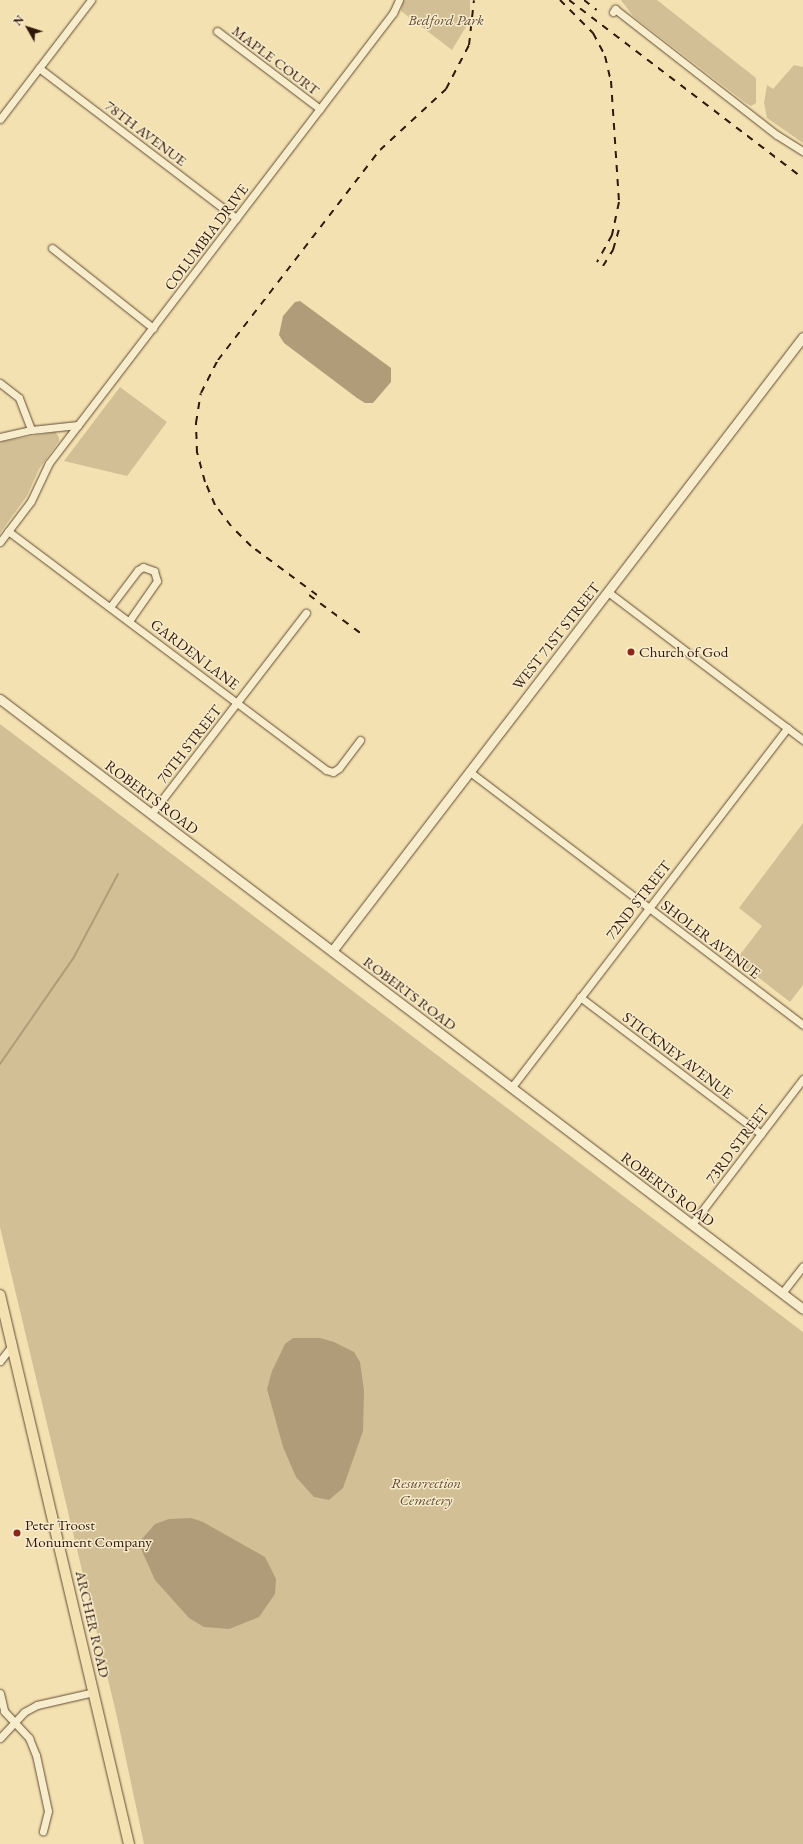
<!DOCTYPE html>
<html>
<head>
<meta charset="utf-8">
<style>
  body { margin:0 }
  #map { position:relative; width:803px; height:1844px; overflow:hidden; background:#f3e1b1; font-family:"EB Garamond",serif }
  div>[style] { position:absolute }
  .green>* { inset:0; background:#d2bf95 }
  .water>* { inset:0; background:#b19c79 }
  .stream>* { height:2px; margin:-1px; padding:0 1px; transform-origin:1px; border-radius:1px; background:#b19c79 }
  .roads { filter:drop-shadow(0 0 1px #624a34) drop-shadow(0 0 1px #624a34) }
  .street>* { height:7px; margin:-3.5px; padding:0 3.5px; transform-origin:3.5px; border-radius:3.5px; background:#f7eccc }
  .secondary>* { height:9px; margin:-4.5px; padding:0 4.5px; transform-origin:4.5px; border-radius:4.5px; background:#f7eccc }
  .primary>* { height:10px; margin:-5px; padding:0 5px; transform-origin:5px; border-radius:5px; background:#f3e1b1 }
  .rail>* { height:2px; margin-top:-1px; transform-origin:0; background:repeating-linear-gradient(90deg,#31170b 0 7px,transparent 0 14px) }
  .dots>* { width:11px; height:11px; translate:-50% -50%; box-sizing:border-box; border:2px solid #f7eccc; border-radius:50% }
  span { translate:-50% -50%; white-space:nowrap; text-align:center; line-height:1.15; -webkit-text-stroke:3px #f7eccc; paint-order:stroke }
  .park-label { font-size:15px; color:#614934; font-style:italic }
  .street-label { font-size:15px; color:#31170b }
  .poi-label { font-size:15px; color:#31170b }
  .left { translate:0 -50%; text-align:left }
  .north { position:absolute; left:8px; top:8px; width:40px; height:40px; -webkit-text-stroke:3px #f7eccc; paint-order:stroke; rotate:309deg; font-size:11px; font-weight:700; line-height:16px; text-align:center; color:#31170b }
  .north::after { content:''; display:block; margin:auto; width:14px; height:18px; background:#31170b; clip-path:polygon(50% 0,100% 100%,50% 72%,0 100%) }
</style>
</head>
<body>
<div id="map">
  <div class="green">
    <div style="clip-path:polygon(403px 0,470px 0,470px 15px,467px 25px,452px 50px,401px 11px)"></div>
    <div style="clip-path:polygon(621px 0,657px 0,756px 78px,756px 103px,751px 106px,743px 101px,633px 16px)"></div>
    <div style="clip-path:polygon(794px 65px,803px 67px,803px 143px,767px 118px,764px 103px,767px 85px,773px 89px)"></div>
    <div style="clip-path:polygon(120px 387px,167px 422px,127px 476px,64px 461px)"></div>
    <div style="clip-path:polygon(55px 432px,59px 437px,59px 441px,39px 469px,27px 496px,0 533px,0 442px)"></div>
    <div style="clip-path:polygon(0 724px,803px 1332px,803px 1844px,144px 1844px,117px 1717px,0 1227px)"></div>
    <div style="clip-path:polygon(803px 823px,803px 985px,790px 1002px,736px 960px,762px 926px,739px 908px)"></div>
  </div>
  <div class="water">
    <div style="clip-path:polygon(300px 301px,391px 368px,391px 382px,373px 403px,365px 403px,357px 398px,284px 343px,279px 335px,283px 316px,295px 302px)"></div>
    <div style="clip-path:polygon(293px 1338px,320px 1338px,334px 1342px,354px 1352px,360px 1362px,364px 1391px,363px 1431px,343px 1488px,329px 1500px,314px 1497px,296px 1477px,283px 1447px,267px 1389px,272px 1371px,285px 1344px)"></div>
    <div style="clip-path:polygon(191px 1518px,203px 1522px,265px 1557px,276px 1579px,275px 1594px,259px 1617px,229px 1629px,204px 1627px,189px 1618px,155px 1580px,141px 1549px,141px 1540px,155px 1524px,169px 1519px)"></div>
  </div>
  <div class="stream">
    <div style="left:0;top:1064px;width:130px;rotate:-55.3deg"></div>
    <div style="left:74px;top:957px;width:94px;rotate:-62.1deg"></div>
  </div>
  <div class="roads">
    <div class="street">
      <div style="left:613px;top:12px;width:4px;rotate:-56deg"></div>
      <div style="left:615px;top:9px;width:205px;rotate:37.9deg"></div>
      <div style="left:777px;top:135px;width:31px;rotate:32deg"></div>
      <div style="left:217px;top:31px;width:129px;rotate:37.1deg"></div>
      <div style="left:39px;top:68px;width:248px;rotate:37.3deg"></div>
      <div style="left:0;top:119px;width:150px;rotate:-52.6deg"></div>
      <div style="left:52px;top:248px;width:129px;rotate:38.4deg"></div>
      <div style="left:0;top:383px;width:24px;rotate:38deg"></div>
      <div style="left:19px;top:398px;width:34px;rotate:69deg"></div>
      <div style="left:0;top:437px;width:32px;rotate:-13deg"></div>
      <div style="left:31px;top:430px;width:47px;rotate:-6.1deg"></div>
      <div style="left:78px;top:425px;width:519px;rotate:-52.6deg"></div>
      <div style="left:393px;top:13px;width:14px;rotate:-65deg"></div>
      <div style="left:8px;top:531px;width:398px;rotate:36.9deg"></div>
      <div style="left:326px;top:770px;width:7px;rotate:16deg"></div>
      <div style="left:333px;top:772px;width:7px;rotate:-34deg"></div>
      <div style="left:339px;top:768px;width:35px;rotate:-53deg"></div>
      <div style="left:0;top:542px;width:51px;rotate:-52.9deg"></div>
      <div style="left:31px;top:501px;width:42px;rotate:-64.7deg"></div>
      <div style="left:49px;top:463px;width:48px;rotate:-52.7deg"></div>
      <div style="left:608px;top:592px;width:245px;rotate:37.2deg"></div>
      <div style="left:110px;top:607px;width:46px;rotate:-52.9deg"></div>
      <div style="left:138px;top:570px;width:6px;rotate:-31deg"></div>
      <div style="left:143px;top:567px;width:12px;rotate:20deg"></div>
      <div style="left:154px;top:571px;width:10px;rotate:73deg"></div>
      <div style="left:157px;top:581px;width:49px;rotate:125deg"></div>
      <div style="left:470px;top:772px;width:418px;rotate:37.2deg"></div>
      <div style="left:151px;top:814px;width:254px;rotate:-52.4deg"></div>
      <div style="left:580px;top:997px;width:227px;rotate:37.1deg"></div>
      <div style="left:511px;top:1088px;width:454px;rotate:-52.5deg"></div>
      <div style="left:692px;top:1224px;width:183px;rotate:-52.6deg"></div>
      <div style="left:782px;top:1293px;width:34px;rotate:-52deg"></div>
      <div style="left:0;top:1361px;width:18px;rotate:-52deg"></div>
      <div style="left:0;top:1693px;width:18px;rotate:77deg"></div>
      <div style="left:4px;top:1711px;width:37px;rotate:47deg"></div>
      <div style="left:29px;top:1738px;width:18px;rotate:68deg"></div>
      <div style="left:36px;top:1755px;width:57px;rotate:77.9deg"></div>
      <div style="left:48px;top:1811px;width:21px;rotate:104deg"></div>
      <div style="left:0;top:1738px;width:35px;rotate:-47deg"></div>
      <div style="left:24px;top:1712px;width:15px;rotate:-28deg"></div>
      <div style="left:37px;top:1705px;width:58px;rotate:-12.8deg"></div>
    </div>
    <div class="secondary">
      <div style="left:0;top:699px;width:1008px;rotate:37.22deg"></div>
      <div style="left:332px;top:951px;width:774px;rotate:-52.51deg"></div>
    </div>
    <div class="primary">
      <div style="left:0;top:1295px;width:564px;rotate:76.78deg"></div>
    </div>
  </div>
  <div class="rail">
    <div style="left:560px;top:0;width:47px;rotate:45deg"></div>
    <div style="left:593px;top:33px;width:26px;rotate:62deg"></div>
    <div style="left:605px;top:56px;width:26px;rotate:77deg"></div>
    <div style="left:611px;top:81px;width:121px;rotate:86.2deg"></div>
    <div style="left:619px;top:202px;width:34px;rotate:102deg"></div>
    <div style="left:612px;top:235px;width:31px;rotate:119deg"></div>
    <div style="left:569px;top:0;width:294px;rotate:37.3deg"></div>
    <div style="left:584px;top:0;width:16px;rotate:38deg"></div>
    <div style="left:603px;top:266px;width:19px;rotate:-58deg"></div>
    <div style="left:613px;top:250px;width:25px;rotate:-74deg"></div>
    <div style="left:309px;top:595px;width:67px;rotate:36.5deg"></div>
    <div style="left:317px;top:595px;width:82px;rotate:-143.4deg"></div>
    <div style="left:251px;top:546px;width:28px;rotate:-135deg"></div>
    <div style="left:231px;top:526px;width:26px;rotate:-127deg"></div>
    <div style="left:215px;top:505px;width:25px;rotate:-113deg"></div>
    <div style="left:205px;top:482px;width:30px;rotate:-105deg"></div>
    <div style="left:197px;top:453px;width:30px;rotate:-92deg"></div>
    <div style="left:196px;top:423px;width:30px;rotate:-81deg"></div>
    <div style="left:201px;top:393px;width:37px;rotate:-63deg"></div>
    <div style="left:218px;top:360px;width:265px;rotate:-52.4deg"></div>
    <div style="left:380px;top:150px;width:90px;rotate:-42.7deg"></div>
    <div style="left:446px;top:89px;width:50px;rotate:-62.4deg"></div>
    <div style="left:469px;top:45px;width:45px;rotate:-83.7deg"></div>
  </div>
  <div class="dots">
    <div style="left:631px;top:652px;background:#8f2418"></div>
    <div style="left:17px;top:1533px;background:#8f2418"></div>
  </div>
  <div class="park-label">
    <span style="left:446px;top:20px">Bedford Park</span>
    <span style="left:426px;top:1491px">Resurrection<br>Cemetery</span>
  </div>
  <div class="street-label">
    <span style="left:276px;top:60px;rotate:37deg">MAPLE COURT</span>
    <span style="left:146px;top:133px;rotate:37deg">78TH AVENUE</span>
    <span style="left:206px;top:237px;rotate:-53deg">COLUMBIA DRIVE</span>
    <span style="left:556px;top:636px;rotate:-52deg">WEST 71ST STREET</span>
    <span style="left:195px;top:654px;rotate:37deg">GARDEN LANE</span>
    <span style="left:189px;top:744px;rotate:-52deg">70TH STREET</span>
    <span style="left:152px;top:797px;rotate:37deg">ROBERTS ROAD</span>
    <span style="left:638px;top:900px;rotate:-52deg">72ND STREET</span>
    <span style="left:711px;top:939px;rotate:37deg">SHOLER AVENUE</span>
    <span style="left:410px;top:993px;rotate:37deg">ROBERTS ROAD</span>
    <span style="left:678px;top:1055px;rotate:37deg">STICKNEY AVENUE</span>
    <span style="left:737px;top:1144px;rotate:-53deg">73RD STREET</span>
    <span style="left:668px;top:1189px;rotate:37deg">ROBERTS ROAD</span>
    <span style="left:93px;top:1624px;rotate:77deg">ARCHER ROAD</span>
  </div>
  <div class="poi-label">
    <span class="left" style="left:639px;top:652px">Church of God</span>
    <span class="left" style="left:25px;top:1533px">Peter Troost<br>Monument Company</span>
  </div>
  <div class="north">N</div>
</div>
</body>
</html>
